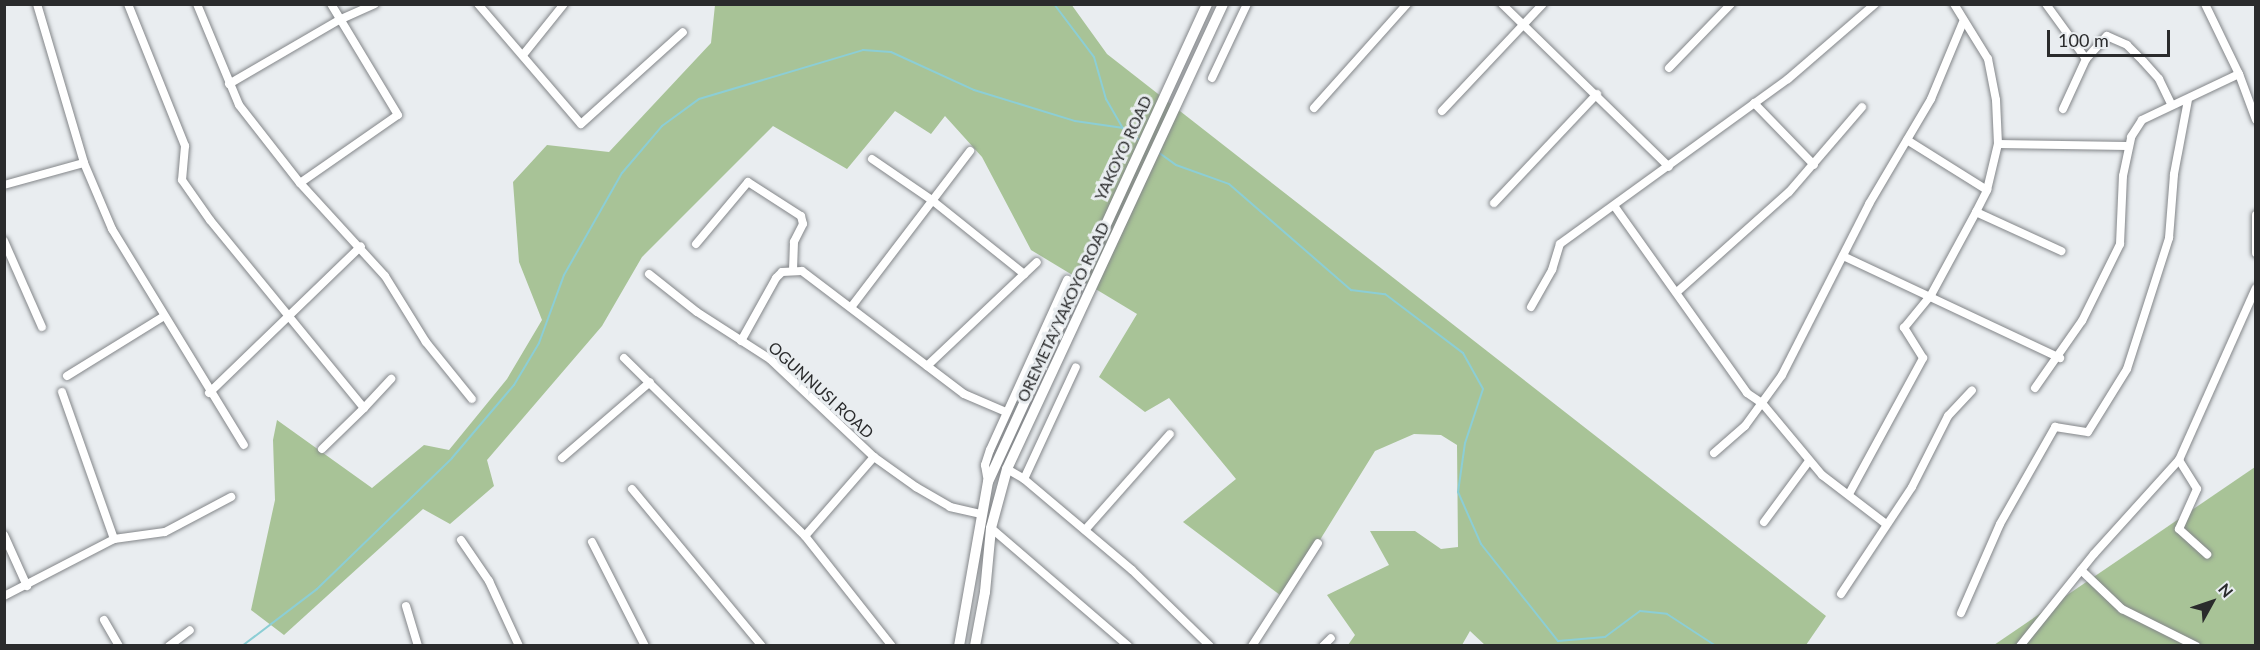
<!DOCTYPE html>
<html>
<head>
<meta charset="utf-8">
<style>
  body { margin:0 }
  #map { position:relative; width:2260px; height:650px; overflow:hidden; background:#e9edf0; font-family:Lato,sans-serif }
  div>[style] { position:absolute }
  .forest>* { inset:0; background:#a8c397 }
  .stream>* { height:2px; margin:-1px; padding:0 1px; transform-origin:1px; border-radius:1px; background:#8cced5 }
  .roads { filter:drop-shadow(0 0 2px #838689) drop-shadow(0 0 2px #838689) }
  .street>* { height:8px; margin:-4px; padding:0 4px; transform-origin:4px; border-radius:4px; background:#fff }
  .secondary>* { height:10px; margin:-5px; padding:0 5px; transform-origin:5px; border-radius:5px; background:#fff }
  span { translate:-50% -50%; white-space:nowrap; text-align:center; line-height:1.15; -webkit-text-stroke:6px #e9edf0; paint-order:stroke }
  .street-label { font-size:16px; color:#2a2b2c }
  .frame { position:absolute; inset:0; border:6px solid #2a2b2c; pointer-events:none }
  .north { position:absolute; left:2182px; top:572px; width:60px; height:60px; -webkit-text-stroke:4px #e9edf0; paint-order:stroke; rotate:50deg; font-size:16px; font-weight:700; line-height:24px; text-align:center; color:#2a2b2c }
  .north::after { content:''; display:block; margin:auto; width:21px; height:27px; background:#2a2b2c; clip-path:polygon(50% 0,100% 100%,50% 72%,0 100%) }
  .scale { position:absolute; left:2047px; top:30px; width:123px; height:27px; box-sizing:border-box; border:3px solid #2a2b2c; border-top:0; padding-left:8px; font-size:18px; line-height:21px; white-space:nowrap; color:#2a2b2c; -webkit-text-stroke:4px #e9edf0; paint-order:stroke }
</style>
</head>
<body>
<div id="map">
  <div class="forest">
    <div style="clip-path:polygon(1071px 4px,1107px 54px,1826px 616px,1806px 645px,1486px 646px,1470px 631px,1462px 645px,1348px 645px,1355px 635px,1327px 595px,1389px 565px,1370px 531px,1415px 531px,1441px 549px,1458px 547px,1457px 445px,1441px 435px,1414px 434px,1375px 451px,1284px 598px,1183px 522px,1236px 479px,1169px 398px,1145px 412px,1099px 377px,1137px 314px,1031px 250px,982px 157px,945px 116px,931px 134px,895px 111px,847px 169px,773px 126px,642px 257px,602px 326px,487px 460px,494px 486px,450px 524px,423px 509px,284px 635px,251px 610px,275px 500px,273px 440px,277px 420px,372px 488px,424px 445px,449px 450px,507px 379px,542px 320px,519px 262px,513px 182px,547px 145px,609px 152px,711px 43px,715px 5px)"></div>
    <div style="clip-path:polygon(2255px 467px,2255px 645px,1994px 645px)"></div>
  </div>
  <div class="stream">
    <div style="left:1054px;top:4px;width:66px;rotate:53deg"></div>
    <div style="left:1094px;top:57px;width:44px;rotate:74.1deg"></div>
    <div style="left:1106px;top:99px;width:34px;rotate:60deg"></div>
    <div style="left:1123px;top:128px;width:22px;rotate:36deg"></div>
    <div style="left:1158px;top:152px;width:22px;rotate:36deg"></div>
    <div style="left:1176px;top:165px;width:56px;rotate:19.7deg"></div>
    <div style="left:1229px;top:184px;width:162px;rotate:41deg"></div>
    <div style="left:1351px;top:290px;width:34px;rotate:7deg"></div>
    <div style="left:1385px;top:294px;width:98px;rotate:37.1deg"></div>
    <div style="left:1463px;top:353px;width:41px;rotate:60.9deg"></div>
    <div style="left:1483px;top:389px;width:57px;rotate:108.4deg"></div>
    <div style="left:1465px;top:443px;width:49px;rotate:98.1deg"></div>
    <div style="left:1458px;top:492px;width:57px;rotate:66.1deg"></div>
    <div style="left:1481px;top:544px;width:124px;rotate:51.6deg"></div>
    <div style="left:1558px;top:641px;width:47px;rotate:-4.9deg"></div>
    <div style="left:1605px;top:637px;width:44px;rotate:-36.6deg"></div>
    <div style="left:1640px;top:611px;width:27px;rotate:6deg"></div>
    <div style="left:1667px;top:614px;width:59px;rotate:33.1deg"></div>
    <div style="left:242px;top:646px;width:94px;rotate:-37.2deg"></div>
    <div style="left:317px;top:589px;width:188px;rotate:-44.1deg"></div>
    <div style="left:452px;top:458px;width:96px;rotate:-49.7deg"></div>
    <div style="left:514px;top:385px;width:49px;rotate:-59.2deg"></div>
    <div style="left:539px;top:343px;width:72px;rotate:-69.8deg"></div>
    <div style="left:564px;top:275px;width:117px;rotate:-60.4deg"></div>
    <div style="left:622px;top:173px;width:62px;rotate:-49.6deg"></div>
    <div style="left:662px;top:126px;width:46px;rotate:-36.1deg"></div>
    <div style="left:699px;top:99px;width:171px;rotate:-16.6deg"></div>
    <div style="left:863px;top:50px;width:28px;rotate:4deg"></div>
    <div style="left:891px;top:52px;width:91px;rotate:24.6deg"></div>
    <div style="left:974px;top:90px;width:106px;rotate:17.1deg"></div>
    <div style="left:1075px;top:121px;width:49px;rotate:8.3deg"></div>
  </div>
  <div class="roads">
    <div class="street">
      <div style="left:37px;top:4px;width:166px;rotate:73.5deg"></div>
      <div style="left:84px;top:163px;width:72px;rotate:67deg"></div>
      <div style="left:112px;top:229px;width:253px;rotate:58.6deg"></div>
      <div style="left:128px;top:4px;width:153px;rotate:68.1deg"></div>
      <div style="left:185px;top:146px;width:34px;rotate:95deg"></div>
      <div style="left:182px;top:180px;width:49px;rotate:55deg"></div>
      <div style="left:210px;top:220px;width:243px;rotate:50.7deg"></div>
      <div style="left:364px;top:408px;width:40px;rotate:-47deg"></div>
      <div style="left:197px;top:4px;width:109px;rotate:67.4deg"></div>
      <div style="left:239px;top:105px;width:99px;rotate:52deg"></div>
      <div style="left:300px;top:183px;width:126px;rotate:47.6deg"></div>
      <div style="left:385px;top:276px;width:78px;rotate:58.2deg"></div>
      <div style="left:426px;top:342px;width:73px;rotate:51.1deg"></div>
      <div style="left:478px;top:4px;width:158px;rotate:49.4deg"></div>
      <div style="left:581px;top:124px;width:137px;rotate:-42deg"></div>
      <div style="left:1502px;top:4px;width:233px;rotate:44.3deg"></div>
      <div style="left:2046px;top:4px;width:68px;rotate:54deg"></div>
      <div style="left:2205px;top:4px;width:78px;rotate:64.1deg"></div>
      <div style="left:2239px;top:74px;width:49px;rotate:69.7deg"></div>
      <div style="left:523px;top:55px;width:65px;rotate:-51.2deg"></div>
      <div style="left:1669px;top:68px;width:89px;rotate:-45.9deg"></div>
      <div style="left:1212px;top:78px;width:82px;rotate:-64.7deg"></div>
      <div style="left:229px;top:84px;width:127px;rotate:-30.2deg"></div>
      <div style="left:339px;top:20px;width:39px;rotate:-24deg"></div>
      <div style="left:1754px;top:103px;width:86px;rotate:45.9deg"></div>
      <div style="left:1314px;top:108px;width:140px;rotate:-48.2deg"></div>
      <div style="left:2063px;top:109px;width:55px;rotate:-65.3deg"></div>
      <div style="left:2086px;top:59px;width:31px;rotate:-48deg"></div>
      <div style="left:2107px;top:36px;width:22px;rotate:24deg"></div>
      <div style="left:2127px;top:45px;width:23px;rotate:45deg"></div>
      <div style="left:2143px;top:61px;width:24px;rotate:48deg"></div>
      <div style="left:2159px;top:79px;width:28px;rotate:64deg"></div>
      <div style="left:1442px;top:111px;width:147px;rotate:-46.7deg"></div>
      <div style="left:1907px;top:140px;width:94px;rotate:32deg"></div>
      <div style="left:1998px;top:144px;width:129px;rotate:0.9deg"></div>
      <div style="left:872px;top:159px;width:74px;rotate:34.5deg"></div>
      <div style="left:933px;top:201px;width:117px;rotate:38.7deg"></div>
      <div style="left:300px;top:183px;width:119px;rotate:-34.8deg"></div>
      <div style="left:398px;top:115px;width:130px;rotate:-121.1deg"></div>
      <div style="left:4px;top:185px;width:83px;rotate:-15.4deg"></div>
      <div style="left:1494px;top:203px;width:150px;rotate:-46.6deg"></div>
      <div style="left:1615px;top:207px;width:228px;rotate:54.6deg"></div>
      <div style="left:1747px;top:393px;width:18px;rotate:34deg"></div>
      <div style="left:1762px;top:403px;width:94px;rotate:50.2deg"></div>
      <div style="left:1822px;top:475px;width:81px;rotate:37.4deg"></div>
      <div style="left:1976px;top:212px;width:94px;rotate:24.6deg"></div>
      <div style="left:2256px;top:215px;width:38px;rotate:90deg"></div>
      <div style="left:4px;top:241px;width:94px;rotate:66.2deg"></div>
      <div style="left:696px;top:244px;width:81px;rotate:-50deg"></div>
      <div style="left:748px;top:182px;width:63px;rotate:32.7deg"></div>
      <div style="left:801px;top:216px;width:8px;rotate:76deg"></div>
      <div style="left:803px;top:224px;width:20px;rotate:117deg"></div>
      <div style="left:794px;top:242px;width:28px;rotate:92deg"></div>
      <div style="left:1843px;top:256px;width:240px;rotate:25.2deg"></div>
      <div style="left:649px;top:274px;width:61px;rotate:38.4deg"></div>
      <div style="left:697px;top:312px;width:87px;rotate:32.8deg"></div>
      <div style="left:770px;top:359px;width:143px;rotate:43.3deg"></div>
      <div style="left:874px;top:457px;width:52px;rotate:35.5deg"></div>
      <div style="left:916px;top:487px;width:39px;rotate:30deg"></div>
      <div style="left:950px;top:507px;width:31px;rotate:13deg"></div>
      <div style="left:1677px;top:292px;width:150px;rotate:-41.8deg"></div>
      <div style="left:1789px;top:192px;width:112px;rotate:-49.3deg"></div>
      <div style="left:852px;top:306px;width:195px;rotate:-52.7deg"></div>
      <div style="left:1531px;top:307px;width:43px;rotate:-60.4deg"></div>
      <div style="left:1552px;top:270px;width:27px;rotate:-73deg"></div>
      <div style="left:1560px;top:244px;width:281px;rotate:-35.9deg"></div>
      <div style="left:1788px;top:79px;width:115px;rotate:-40.8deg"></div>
      <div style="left:741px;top:341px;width:72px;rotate:-60.9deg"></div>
      <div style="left:776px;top:278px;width:8px;rotate:-45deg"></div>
      <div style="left:782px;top:272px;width:20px;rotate:-3deg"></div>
      <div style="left:802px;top:271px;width:203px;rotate:37.2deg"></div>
      <div style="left:964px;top:394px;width:46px;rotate:23.2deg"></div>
      <div style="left:624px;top:358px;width:254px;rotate:44.5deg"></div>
      <div style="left:805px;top:536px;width:140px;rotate:51.7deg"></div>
      <div style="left:927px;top:366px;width:151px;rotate:-43.4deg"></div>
      <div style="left:67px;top:376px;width:114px;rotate:-31.7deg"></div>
      <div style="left:2035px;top:388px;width:82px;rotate:-55deg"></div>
      <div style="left:2082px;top:321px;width:86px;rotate:-63.7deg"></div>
      <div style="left:2120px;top:244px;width:68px;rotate:-87.5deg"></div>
      <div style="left:2123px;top:176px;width:40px;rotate:-78deg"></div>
      <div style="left:2131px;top:137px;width:20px;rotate:-57deg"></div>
      <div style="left:2142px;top:120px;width:107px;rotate:-25.4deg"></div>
      <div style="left:62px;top:392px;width:156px;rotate:70.5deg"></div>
      <div style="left:209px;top:393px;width:211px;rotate:-44deg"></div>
      <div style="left:322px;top:449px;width:59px;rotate:-44.3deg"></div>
      <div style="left:1714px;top:453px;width:41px;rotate:-41.1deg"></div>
      <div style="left:1745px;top:426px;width:63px;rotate:-54deg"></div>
      <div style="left:1782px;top:375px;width:192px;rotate:-63deg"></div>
      <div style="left:1869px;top:204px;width:122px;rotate:-59.4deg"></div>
      <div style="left:1931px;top:99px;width:83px;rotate:-67.4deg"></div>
      <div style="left:562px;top:458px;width:116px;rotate:-40.8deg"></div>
      <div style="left:2179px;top:460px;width:34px;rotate:58deg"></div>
      <div style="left:2197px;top:489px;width:44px;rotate:114.2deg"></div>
      <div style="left:2179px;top:529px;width:38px;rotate:42deg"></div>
      <div style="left:1007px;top:469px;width:20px;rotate:30deg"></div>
      <div style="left:1024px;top:479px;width:141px;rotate:40.1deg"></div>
      <div style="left:1132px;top:570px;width:109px;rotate:44.3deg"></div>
      <div style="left:1024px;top:479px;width:123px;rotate:-65.1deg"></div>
      <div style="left:988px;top:482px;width:17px;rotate:-100deg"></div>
      <div style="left:985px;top:465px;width:16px;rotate:-72deg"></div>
      <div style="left:990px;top:450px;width:187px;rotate:-65.6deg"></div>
      <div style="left:632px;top:489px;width:204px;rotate:50.4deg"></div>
      <div style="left:1849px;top:494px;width:155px;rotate:-61.4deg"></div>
      <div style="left:1923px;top:358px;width:36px;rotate:-122deg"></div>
      <div style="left:1904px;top:328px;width:43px;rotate:-50.7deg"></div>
      <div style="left:1931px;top:295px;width:94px;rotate:-61.5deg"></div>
      <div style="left:1976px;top:212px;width:25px;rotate:-63deg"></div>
      <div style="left:1987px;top:190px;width:47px;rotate:-76.6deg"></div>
      <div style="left:1998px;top:144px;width:44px;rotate:-92.6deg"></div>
      <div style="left:1996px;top:100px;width:42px;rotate:-101deg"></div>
      <div style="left:1988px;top:59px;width:65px;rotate:-121.7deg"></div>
      <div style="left:1764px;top:522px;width:76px;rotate:-53.6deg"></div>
      <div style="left:991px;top:528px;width:181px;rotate:40.7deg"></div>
      <div style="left:1085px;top:530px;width:128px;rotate:-48.5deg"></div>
      <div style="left:4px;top:535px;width:56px;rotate:65.7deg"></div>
      <div style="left:805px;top:536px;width:105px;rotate:-48.9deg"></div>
      <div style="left:461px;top:540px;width:50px;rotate:55.7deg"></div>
      <div style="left:489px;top:581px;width:72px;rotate:65.2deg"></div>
      <div style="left:592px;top:542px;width:117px;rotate:63deg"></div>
      <div style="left:2081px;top:570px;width:57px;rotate:43.6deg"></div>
      <div style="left:2122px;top:609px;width:83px;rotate:26.6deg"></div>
      <div style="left:1841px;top:594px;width:128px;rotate:-56.4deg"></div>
      <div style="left:1912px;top:487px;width:80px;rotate:-63.1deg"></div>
      <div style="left:1948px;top:416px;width:35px;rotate:-47deg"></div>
      <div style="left:4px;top:596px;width:124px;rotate:-27.4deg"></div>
      <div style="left:114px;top:539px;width:51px;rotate:-7.8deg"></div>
      <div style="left:165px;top:532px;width:75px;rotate:-27.9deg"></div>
      <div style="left:406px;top:606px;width:42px;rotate:73.3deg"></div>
      <div style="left:1961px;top:613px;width:97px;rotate:-66.3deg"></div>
      <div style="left:2000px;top:524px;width:112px;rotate:-60.4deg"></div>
      <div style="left:2055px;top:427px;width:33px;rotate:9deg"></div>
      <div style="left:2088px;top:432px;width:74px;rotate:-58.2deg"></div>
      <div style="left:2127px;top:369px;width:138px;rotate:-72.2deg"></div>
      <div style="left:2169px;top:238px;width:64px;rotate:-85.5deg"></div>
      <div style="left:2174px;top:174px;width:75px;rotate:-79.3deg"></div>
      <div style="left:104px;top:620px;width:30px;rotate:60deg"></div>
      <div style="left:169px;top:646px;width:26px;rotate:-37deg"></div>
      <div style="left:1252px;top:646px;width:122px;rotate:-57.3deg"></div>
      <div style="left:1323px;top:646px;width:11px;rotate:-45deg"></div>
      <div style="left:2020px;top:646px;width:118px;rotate:-51.2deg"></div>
      <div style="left:2094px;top:554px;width:127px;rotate:-47.9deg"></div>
      <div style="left:2179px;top:460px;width:188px;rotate:-65.9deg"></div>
    </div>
    <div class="secondary">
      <div style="left:959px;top:646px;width:167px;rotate:-80deg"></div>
      <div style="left:988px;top:482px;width:526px;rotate:-65.38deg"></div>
      <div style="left:975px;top:646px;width:55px;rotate:-79.5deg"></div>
      <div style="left:985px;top:592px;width:64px;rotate:-84.6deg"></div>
      <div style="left:991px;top:528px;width:61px;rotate:-74.8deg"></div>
      <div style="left:1007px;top:469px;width:513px;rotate:-65.08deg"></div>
    </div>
  </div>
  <div class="street-label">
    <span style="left:1123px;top:148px;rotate:-65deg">YAKOYO ROAD</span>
    <span style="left:1063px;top:312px;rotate:-65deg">OREMETA/YAKOYO ROAD</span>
    <span style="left:821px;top:390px;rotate:42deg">OGUNNUSI ROAD</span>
  </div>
  <div class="frame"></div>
  <div class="north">N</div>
  <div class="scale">100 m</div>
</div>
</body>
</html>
